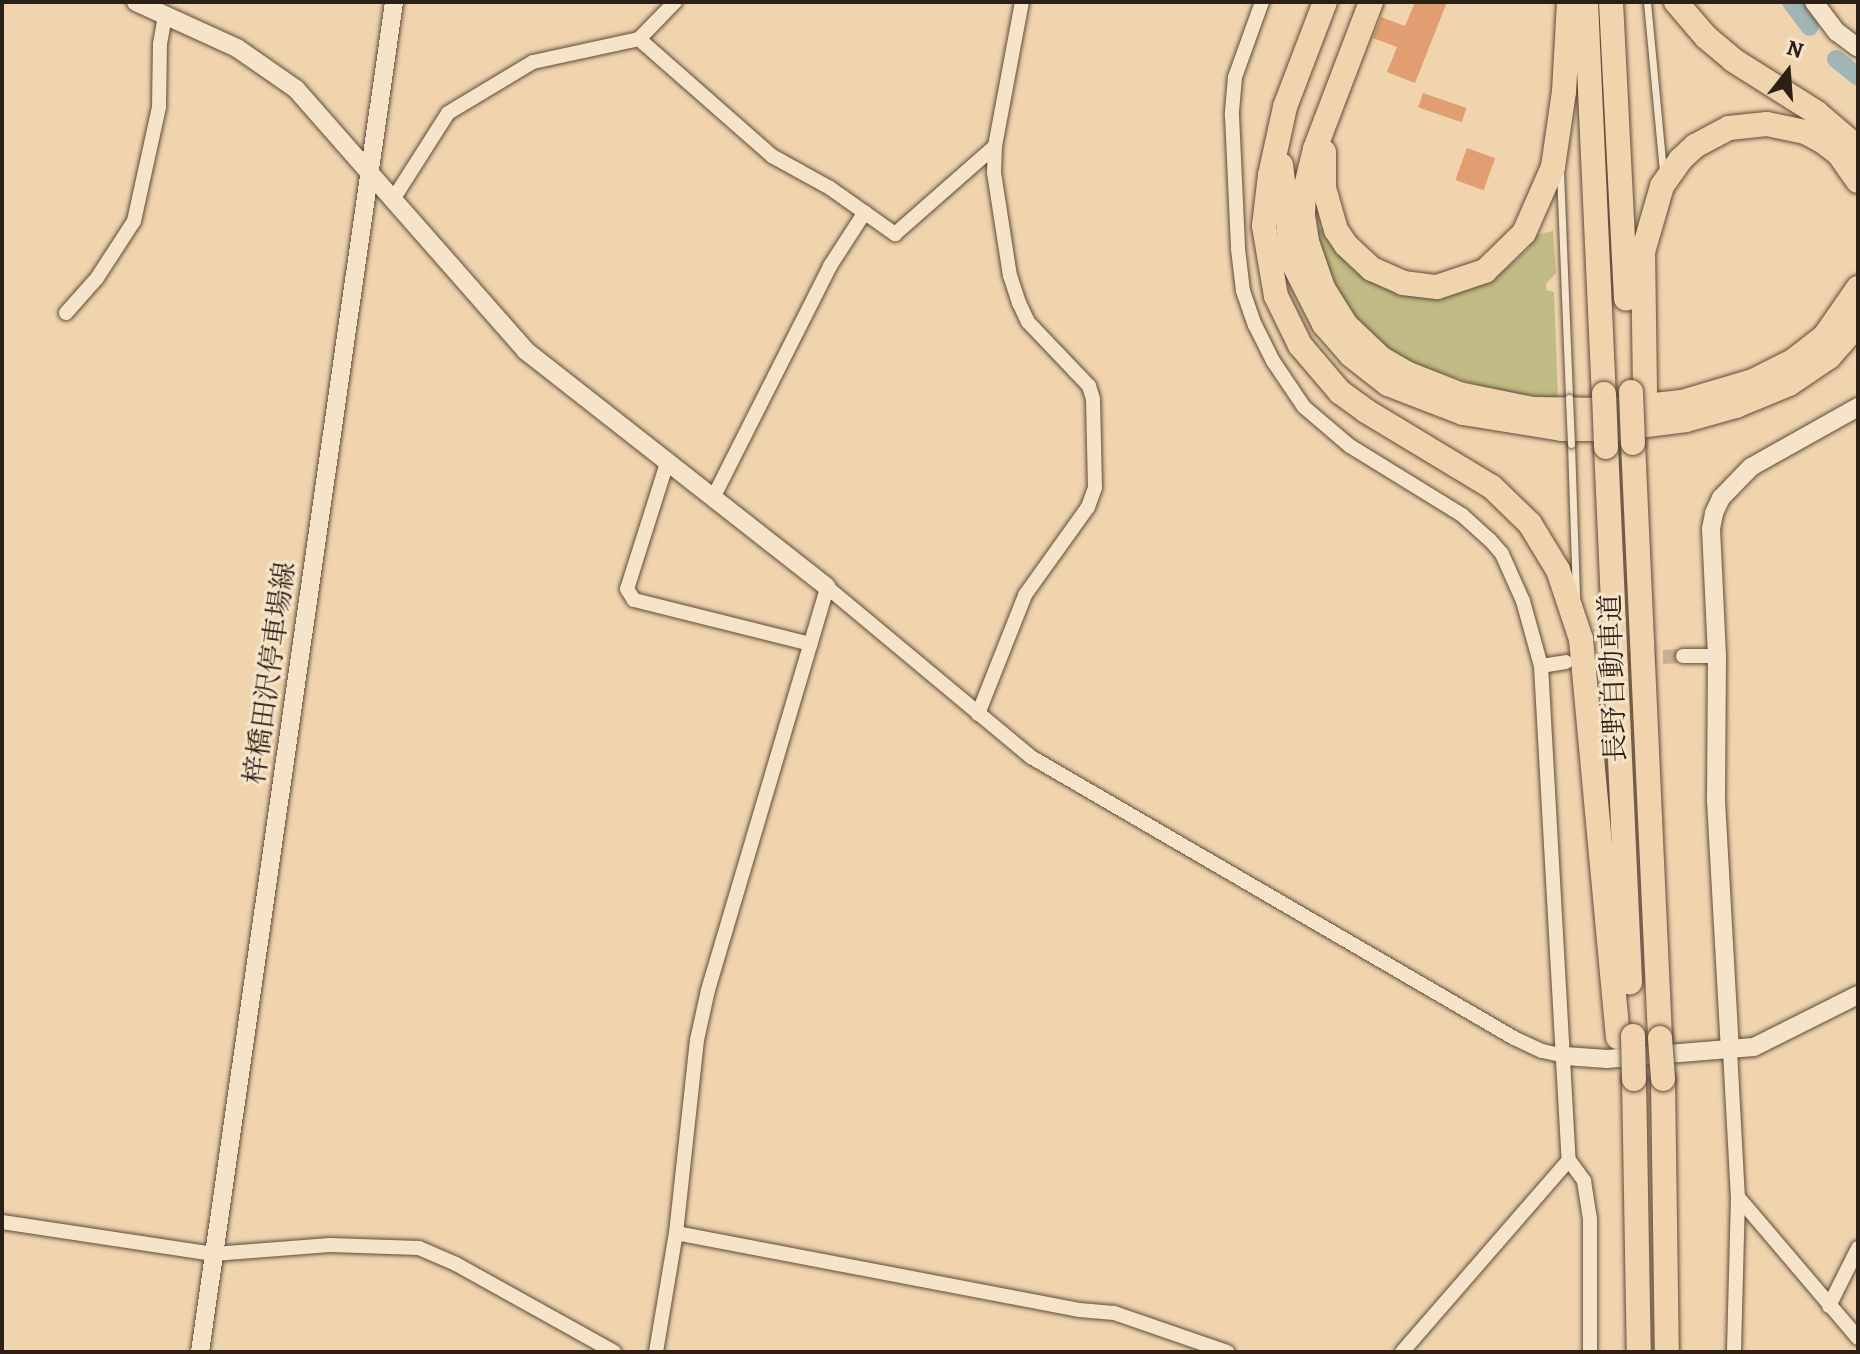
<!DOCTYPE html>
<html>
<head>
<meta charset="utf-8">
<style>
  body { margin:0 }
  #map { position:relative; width:1860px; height:1354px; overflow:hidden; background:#f0d4ae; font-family:Alegreya,"Noto Serif JP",serif }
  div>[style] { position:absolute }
  .green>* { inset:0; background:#c1bb85 }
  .canal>* { height:18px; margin:-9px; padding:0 9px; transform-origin:9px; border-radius:9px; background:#9fb5b6 }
  .building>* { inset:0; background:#e19e71; transform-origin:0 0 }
  .street-tunnel>* { height:14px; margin-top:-7px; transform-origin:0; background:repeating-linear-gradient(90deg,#c9b08f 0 14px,transparent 0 21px) }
  .roads { filter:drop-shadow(0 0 2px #5d4c3a) drop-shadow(0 0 2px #5d4c3a) }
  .lane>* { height:7px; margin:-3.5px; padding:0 3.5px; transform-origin:3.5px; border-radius:3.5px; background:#f5e3ca }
  .street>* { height:14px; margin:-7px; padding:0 7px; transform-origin:7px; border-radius:7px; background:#f5e3ca }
  .secondary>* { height:18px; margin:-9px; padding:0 9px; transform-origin:9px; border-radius:9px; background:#f5e3ca }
  .highway>* { height:24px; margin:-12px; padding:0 12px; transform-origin:12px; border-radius:12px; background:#f0d4ae }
  .bridges { filter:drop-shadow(0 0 2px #5d4c3a) drop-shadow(0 0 2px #5d4c3a) }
  .lane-bridge>* { height:7px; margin:-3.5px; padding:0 3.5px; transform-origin:3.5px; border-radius:3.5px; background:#f5e3ca }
  .highway-bridge>* { height:24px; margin:-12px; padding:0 12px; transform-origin:12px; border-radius:12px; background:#f0d4ae }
  span { translate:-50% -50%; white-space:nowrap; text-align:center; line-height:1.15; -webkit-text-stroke:6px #f5e3ca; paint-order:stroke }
  .street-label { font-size:28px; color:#2c1f13 }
  .frame { position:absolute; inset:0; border:4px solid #2c1f13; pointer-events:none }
  .north { position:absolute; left:1748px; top:32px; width:80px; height:80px; -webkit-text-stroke:6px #f5e3ca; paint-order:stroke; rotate:17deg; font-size:22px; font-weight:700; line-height:32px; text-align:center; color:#2c1f13 }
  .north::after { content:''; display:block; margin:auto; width:28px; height:36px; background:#2c1f13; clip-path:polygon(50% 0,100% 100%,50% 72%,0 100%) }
</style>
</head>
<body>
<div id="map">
  <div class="green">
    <div style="clip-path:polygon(1325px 228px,1355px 270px,1383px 284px,1440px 294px,1466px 290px,1504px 270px,1529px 248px,1535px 235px,1553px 231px,1556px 273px,1546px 284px,1547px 290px,1554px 292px,1558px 398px,1500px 392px,1399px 360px,1346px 309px,1326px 278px,1312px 231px)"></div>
  </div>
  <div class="canal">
    <div style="left:1791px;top:2px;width:31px;rotate:53deg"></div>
    <div style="left:1836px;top:59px;width:28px;rotate:39deg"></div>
  </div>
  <div class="building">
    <div style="clip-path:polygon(1415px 2px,1447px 2px,1415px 83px,1387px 72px,1397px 47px,1373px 38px,1381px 17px,1405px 26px)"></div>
    <div style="left:1423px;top:93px;width:46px;height:15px;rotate:19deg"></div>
    <div style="left:1467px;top:148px;width:30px;height:34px;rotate:20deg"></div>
  </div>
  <div class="street-tunnel">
    <div style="left:1579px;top:661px;width:104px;rotate:-2.8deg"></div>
  </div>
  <div class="roads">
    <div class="lane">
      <div style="left:1647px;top:2px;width:170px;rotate:84.6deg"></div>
      <div style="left:1560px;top:172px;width:226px;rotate:87.7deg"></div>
      <div style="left:1571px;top:444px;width:154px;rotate:88.1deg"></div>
    </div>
    <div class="street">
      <div style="left:1262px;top:2px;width:80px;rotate:109.8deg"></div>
      <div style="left:1235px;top:77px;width:38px;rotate:95deg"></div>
      <div style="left:1232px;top:115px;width:134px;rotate:87.4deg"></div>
      <div style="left:1238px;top:249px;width:42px;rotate:83.2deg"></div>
      <div style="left:1243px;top:291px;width:36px;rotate:71deg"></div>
      <div style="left:1255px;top:325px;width:40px;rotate:63.4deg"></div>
      <div style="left:1273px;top:361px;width:55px;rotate:56deg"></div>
      <div style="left:1304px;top:407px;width:60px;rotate:40.3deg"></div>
      <div style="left:1350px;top:446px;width:132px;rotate:31.6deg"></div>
      <div style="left:1462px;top:515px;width:38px;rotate:42deg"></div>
      <div style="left:1490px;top:540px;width:18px;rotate:49deg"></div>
      <div style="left:1502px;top:554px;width:51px;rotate:65.9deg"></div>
      <div style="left:1523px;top:601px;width:67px;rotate:74.5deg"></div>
      <div style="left:1541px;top:666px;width:495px;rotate:86.8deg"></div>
      <div style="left:1569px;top:1160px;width:26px;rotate:54deg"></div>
      <div style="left:1584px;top:1181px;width:38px;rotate:81deg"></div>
      <div style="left:1590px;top:1219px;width:133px;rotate:90deg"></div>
      <div style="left:639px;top:39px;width:177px;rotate:41.3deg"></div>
      <div style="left:772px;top:156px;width:66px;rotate:28.9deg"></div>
      <div style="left:830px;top:188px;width:80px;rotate:35.3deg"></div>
      <div style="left:895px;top:234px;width:133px;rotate:-41.3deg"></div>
      <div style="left:392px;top:201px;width:104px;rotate:-57.5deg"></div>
      <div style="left:448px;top:113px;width:99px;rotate:-31deg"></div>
      <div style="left:533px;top:62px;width:108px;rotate:-12.2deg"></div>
      <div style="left:639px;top:39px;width:52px;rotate:-45.8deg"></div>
      <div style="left:66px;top:313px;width:47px;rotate:-48.5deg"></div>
      <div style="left:97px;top:278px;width:68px;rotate:-57deg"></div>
      <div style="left:134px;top:221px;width:117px;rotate:-77.6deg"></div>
      <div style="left:159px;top:107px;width:63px;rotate:-89.1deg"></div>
      <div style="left:160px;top:44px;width:29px;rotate:-80deg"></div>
      <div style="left:667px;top:463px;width:132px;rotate:107.6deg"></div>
      <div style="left:627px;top:589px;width:13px;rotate:58deg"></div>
      <div style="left:634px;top:600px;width:182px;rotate:14deg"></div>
      <div style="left:713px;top:498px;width:260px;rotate:-63.2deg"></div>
      <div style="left:830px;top:266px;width:64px;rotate:-57.1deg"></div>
      <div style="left:1683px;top:656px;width:34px"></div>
      <div style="left:1541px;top:666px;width:25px;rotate:-9deg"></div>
      <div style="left:978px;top:714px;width:128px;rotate:-68.4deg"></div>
      <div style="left:1025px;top:595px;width:108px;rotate:-54.4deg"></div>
      <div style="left:1088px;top:507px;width:20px;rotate:-70deg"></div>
      <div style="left:1095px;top:488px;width:89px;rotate:-91.3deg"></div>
      <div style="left:1093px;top:399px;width:14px;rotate:-107deg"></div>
      <div style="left:1089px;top:386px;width:88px;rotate:-133.6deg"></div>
      <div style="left:1028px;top:322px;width:21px;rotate:-115deg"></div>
      <div style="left:1019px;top:303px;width:28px;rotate:-108deg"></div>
      <div style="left:1010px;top:276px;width:104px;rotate:-98.8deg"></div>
      <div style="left:994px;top:173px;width:27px;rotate:-88deg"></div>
      <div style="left:995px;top:146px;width:147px;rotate:-79.4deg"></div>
      <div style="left:1730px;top:1051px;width:146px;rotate:86.9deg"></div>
      <div style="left:1738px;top:1197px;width:155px;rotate:91.5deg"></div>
      <div style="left:1738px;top:1197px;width:185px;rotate:49.6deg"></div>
      <div style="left:2px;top:1222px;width:214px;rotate:8.6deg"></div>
      <div style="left:214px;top:1254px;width:116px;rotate:-4.4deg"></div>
      <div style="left:330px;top:1245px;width:89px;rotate:1.9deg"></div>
      <div style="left:419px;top:1248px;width:40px;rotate:23.4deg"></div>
      <div style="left:456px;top:1264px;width:181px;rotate:29.1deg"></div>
      <div style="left:676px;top:1233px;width:410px;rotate:10.8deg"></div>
      <div style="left:1079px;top:1310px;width:35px;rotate:5deg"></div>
      <div style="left:1114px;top:1313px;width:120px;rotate:19deg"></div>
      <div style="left:1829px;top:1306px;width:65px;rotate:-63.4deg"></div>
      <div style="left:656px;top:1352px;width:121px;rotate:-80.5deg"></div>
      <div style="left:676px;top:1233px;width:194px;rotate:-83.8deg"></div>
      <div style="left:697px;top:1040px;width:51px;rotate:-77.6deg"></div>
      <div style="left:708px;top:990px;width:420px;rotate:-73.5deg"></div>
      <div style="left:827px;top:587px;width:266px;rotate:39.8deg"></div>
      <div style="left:1031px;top:757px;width:559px;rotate:30.19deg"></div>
      <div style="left:1514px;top:1038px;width:31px;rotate:25deg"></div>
      <div style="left:1542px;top:1051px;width:24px;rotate:12deg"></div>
      <div style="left:1402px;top:1352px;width:254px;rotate:-49deg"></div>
    </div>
    <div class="secondary">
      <div style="left:136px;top:2px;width:111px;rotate:24.5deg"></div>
      <div style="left:237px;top:48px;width:72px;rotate:34.8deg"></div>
      <div style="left:296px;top:89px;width:349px;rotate:48.7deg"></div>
      <div style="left:526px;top:351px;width:382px;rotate:38.1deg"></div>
      <div style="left:1814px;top:2px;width:38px;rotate:53deg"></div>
      <div style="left:1837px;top:32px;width:26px;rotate:37deg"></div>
      <div style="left:1730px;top:1051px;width:252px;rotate:-93.2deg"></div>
      <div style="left:1716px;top:799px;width:143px;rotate:-89.6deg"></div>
      <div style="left:1717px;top:656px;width:127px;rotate:-92.7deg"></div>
      <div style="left:1711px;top:529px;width:16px;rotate:-79deg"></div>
      <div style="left:1714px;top:513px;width:17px;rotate:-65deg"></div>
      <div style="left:1721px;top:498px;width:43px;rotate:-45.9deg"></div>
      <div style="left:1751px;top:467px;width:123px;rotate:-29.3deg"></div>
      <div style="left:1565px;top:1056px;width:42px;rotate:4.1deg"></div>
      <div style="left:1607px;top:1059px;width:147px;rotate:-4.7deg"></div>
      <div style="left:1754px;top:1047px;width:116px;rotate:-26.6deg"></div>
      <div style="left:200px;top:1352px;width:1364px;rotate:-81.82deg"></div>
    </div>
    <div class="highway">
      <div style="left:1325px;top:2px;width:112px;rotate:110.9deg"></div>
      <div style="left:1285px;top:107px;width:70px;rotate:102.4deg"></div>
      <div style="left:1270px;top:175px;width:51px;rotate:96.7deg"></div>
      <div style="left:1264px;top:226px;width:71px;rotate:80.3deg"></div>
      <div style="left:1276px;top:296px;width:55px;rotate:63.9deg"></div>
      <div style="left:1300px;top:345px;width:62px;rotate:49.6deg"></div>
      <div style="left:1340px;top:392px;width:32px;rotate:36deg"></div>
      <div style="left:1366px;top:411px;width:147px;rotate:31.1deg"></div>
      <div style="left:1492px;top:487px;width:53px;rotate:44.2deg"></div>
      <div style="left:1530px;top:524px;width:54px;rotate:58.7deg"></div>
      <div style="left:1558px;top:570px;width:73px;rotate:71.6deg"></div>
      <div style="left:1581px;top:639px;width:400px;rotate:84.7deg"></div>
      <div style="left:1371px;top:2px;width:157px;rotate:110.9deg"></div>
      <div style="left:1315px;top:149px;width:46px;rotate:103.7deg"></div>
      <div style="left:1304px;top:194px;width:22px;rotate:93deg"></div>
      <div style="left:1303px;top:216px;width:26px;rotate:81deg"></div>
      <div style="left:1307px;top:242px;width:49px;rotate:70.8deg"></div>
      <div style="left:1323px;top:288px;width:44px;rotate:58.1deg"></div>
      <div style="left:1346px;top:325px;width:50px;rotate:43.4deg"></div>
      <div style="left:1382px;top:359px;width:28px;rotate:30deg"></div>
      <div style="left:1406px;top:373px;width:57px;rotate:21.6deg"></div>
      <div style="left:1459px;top:394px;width:75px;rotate:11.6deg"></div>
      <div style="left:1532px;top:409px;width:77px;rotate:0.7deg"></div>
      <div style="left:1609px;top:410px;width:73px;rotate:-6.3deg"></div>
      <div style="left:1682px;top:402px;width:74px;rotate:-16.5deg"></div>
      <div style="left:1753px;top:381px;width:45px;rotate:-26.6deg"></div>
      <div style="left:1793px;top:361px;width:39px;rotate:-38deg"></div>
      <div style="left:1824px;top:337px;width:60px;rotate:-55.2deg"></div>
      <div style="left:1586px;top:2px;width:392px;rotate:87.4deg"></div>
      <div style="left:1611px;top:2px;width:297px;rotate:87.1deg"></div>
      <div style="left:1676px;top:2px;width:46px;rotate:49.4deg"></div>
      <div style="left:1706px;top:37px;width:35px;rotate:40deg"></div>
      <div style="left:1733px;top:60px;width:99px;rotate:32.2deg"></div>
      <div style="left:1817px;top:113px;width:54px;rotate:40.5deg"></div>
      <div style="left:1324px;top:152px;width:36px;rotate:90deg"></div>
      <div style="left:1324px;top:188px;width:44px;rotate:74.1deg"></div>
      <div style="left:1336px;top:230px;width:18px;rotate:56deg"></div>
      <div style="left:1346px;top:245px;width:35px;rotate:43deg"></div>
      <div style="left:1372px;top:269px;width:34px;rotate:24deg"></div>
      <div style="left:1403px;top:283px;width:34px;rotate:7deg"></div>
      <div style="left:1437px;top:287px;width:51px;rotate:-18.4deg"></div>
      <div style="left:1485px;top:271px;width:54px;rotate:-44.3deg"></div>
      <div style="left:1524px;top:233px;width:72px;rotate:-66.3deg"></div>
      <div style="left:1553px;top:167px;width:76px;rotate:-81.7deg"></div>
      <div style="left:1564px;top:92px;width:90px;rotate:-86.8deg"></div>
      <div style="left:1281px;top:165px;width:99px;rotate:83deg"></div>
      <div style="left:1293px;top:263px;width:68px;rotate:63.1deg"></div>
      <div style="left:1324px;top:324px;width:41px;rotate:48.9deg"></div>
      <div style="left:1351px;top:355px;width:47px;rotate:38.1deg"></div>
      <div style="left:1388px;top:384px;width:80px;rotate:21.1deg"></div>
      <div style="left:1463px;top:413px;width:100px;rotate:9.2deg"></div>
      <div style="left:1562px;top:429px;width:53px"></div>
      <div style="left:1615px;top:429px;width:72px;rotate:-7.2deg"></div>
      <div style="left:1686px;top:420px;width:52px;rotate:-15.6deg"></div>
      <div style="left:1736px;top:406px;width:57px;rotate:-22.5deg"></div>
      <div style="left:1789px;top:384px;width:48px;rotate:-34deg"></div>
      <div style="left:1829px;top:357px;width:44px;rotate:-48.7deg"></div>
      <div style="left:1645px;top:391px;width:139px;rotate:-90.8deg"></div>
      <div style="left:1643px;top:252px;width:69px;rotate:-73.9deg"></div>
      <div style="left:1662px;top:186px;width:32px;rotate:-55deg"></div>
      <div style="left:1680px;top:160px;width:21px;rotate:-43deg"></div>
      <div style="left:1695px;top:146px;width:38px;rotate:-28deg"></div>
      <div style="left:1729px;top:128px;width:38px;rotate:-6deg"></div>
      <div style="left:1767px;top:124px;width:39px;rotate:12deg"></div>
      <div style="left:1805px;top:132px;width:19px;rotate:28deg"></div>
      <div style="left:1822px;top:141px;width:21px;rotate:37deg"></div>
      <div style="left:1839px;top:154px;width:33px;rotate:55deg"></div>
      <div style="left:1633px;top:443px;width:596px;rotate:87.4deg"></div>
      <div style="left:1606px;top:447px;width:536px;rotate:87.43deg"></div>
      <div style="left:1634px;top:1079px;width:273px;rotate:89deg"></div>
      <div style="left:1663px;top:1079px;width:273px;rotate:89.2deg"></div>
    </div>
  </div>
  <div class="bridges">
    <div class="lane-bridge">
      <div style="left:1569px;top:398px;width:46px;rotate:87.5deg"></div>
    </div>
    <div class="highway-bridge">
      <div style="left:1631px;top:392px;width:51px;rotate:87.8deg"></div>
      <div style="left:1604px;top:394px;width:53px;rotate:87.8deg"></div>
      <div style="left:1633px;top:1036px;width:43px;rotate:88.7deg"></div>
      <div style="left:1660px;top:1038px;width:41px;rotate:85.8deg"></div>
    </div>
  </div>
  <div class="street-label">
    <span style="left:270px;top:673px;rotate:-82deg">梓橋田沢停車場線</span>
    <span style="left:1613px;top:678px;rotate:-92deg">長野自動車道</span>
  </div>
  <div class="frame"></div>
  <div class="north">N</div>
</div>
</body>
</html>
